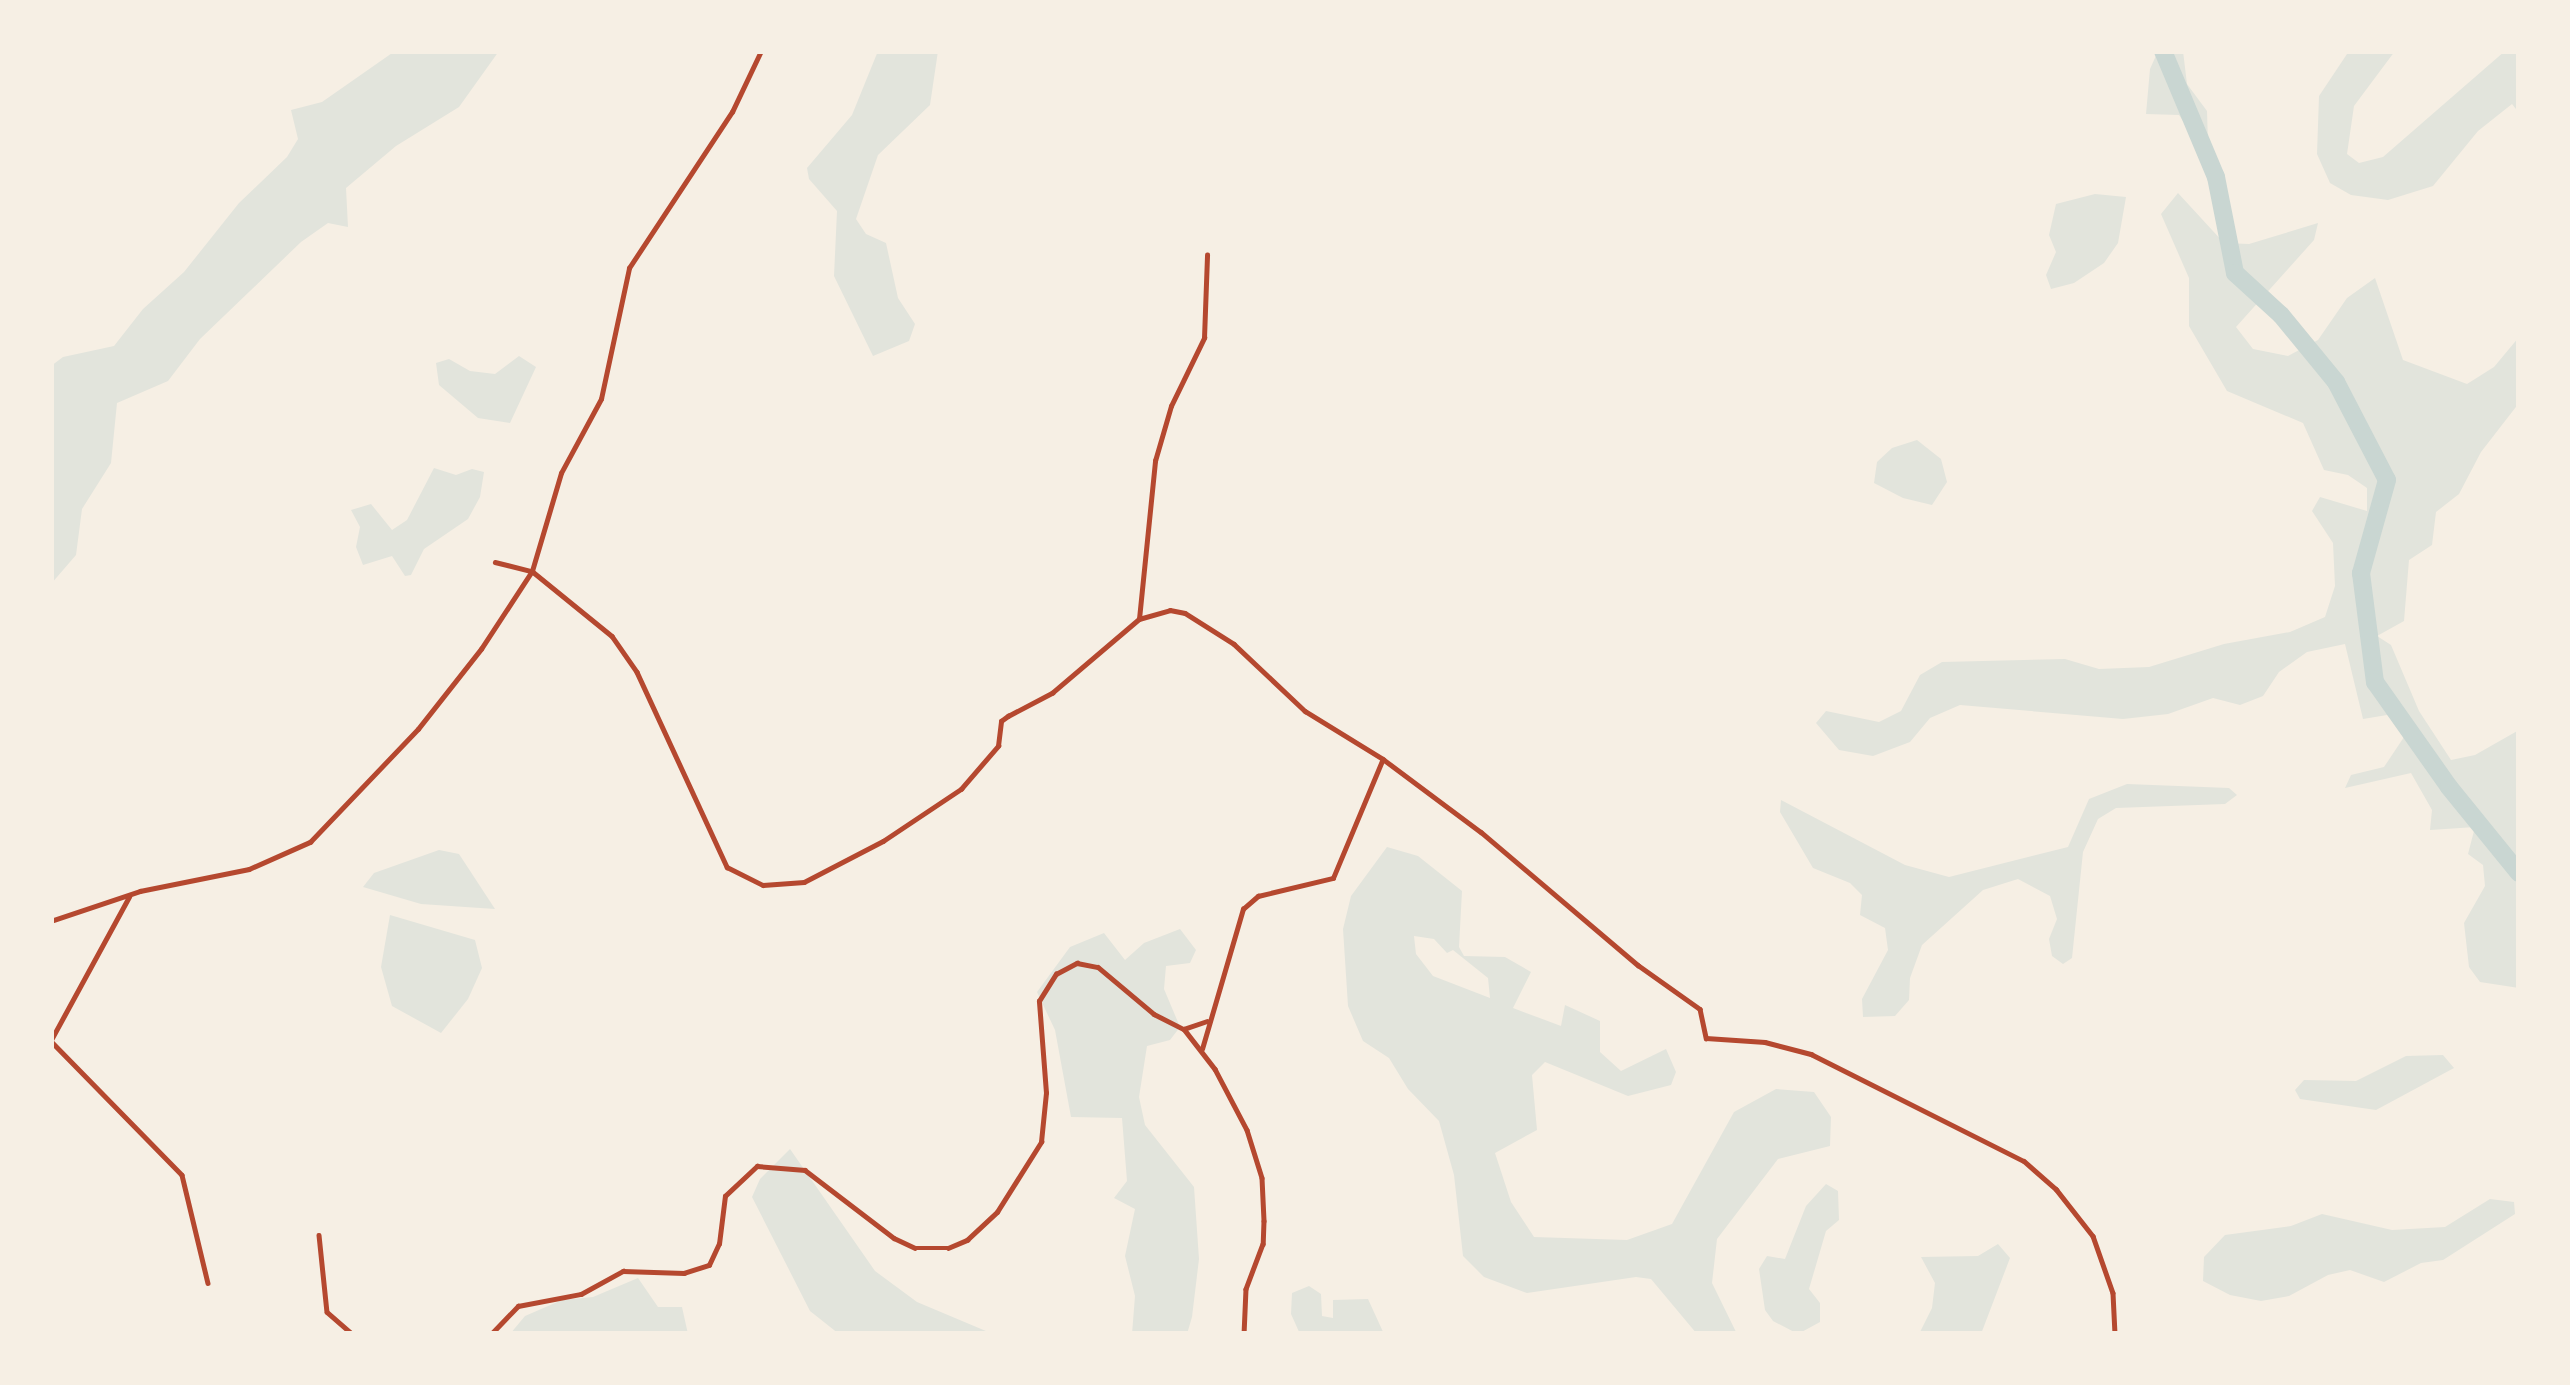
<!DOCTYPE html>
<html>
<head>
<meta charset="utf-8">
<style>
  body { margin:0 }
  #map { position:relative; width:2570px; height:1385px; overflow:hidden; background:#f6efe4; font-family:"Libre Baskerville",serif }
  div>[style] { position:absolute }
  .green>* { inset:0; background:#e2e4dc }
  .river>* { height:18px; margin:-9px; padding:0 9px; transform-origin:9px; border-radius:9px; background:#c9d6d2 }
  .minor>* { height:4.5px; margin:-2.25px; padding:0 2.25px; transform-origin:2.25px; border-radius:2.25px; background:#b5482f }
  span { translate:-50% -50%; white-space:nowrap; text-align:center; line-height:1.15; -webkit-text-stroke:12px #f6efe4; paint-order:stroke }
  .frame { position:absolute; inset:0; border:54px solid #f6efe4; pointer-events:none }
</style>
</head>
<body>
<div id="map">
  <div class="green">
    <div style="clip-path:polygon(395px 51px,499px 51px,459px 107px,396px 146px,346px 188px,348px 227px,328px 223px,301px 242px,200px 339px,168px 381px,117px 403px,111px 463px,82px 509px,76px 555px,51px 584px,51px 366px,63px 357px,114px 346px,143px 309px,184px 272px,239px 203px,287px 157px,298px 139px,291px 110px,322px 102px)"></div>
    <div style="clip-path:polygon(878px 51px,938px 51px,930px 105px,878px 155px,856px 219px,866px 234px,886px 243px,898px 298px,915px 324px,909px 341px,873px 356px,834px 276px,837px 211px,809px 179px,807px 168px,852px 115px)"></div>
    <div style="clip-path:polygon(2158px 51px,2183px 51px,2187px 84px,2207px 111px,2208px 143px,2203px 150px,2179px 115px,2146px 114px,2150px 69px)"></div>
    <div style="clip-path:polygon(2349px 51px,2395px 51px,2354px 106px,2347px 154px,2359px 163px,2383px 157px,2505px 51px,2519px 51px,2519px 113px,2512px 104px,2478px 131px,2433px 186px,2388px 200px,2351px 195px,2330px 183px,2317px 154px,2319px 96px)"></div>
    <div style="clip-path:polygon(2178px 193px,2224px 243px,2249px 244px,2318px 223px,2314px 240px,2236px 327px,2253px 349px,2288px 356px,2318px 340px,2347px 298px,2375px 278px,2403px 360px,2467px 384px,2494px 367px,2519px 337px,2519px 403px,2481px 452px,2459px 494px,2436px 512px,2432px 545px,2409px 560px,2404px 621px,2377px 636px,2391px 645px,2419px 711px,2451px 760px,2475px 755px,2519px 730px,2519px 988px,2480px 982px,2469px 967px,2464px 923px,2485px 886px,2483px 865px,2468px 854px,2475px 827px,2430px 830px,2432px 810px,2411px 773px,2345px 788px,2351px 775px,2384px 767px,2410px 728px,2387px 715px,2363px 719px,2345px 644px,2307px 652px,2279px 672px,2263px 696px,2240px 705px,2213px 698px,2168px 714px,2123px 719px,1960px 705px,1930px 718px,1910px 742px,1873px 756px,1839px 750px,1816px 723px,1826px 711px,1879px 722px,1901px 711px,1920px 675px,1942px 662px,2065px 659px,2099px 669px,2149px 667px,2224px 644px,2290px 632px,2325px 617px,2335px 586px,2333px 543px,2312px 511px,2320px 497px,2367px 511px,2367px 488px,2348px 475px,2324px 470px,2303px 423px,2227px 391px,2189px 326px,2189px 278px,2161px 214px)"></div>
    <div style="clip-path:polygon(2095px 194px,2126px 197px,2118px 243px,2104px 263px,2074px 283px,2051px 289px,2046px 275px,2056px 252px,2049px 235px,2056px 204px)"></div>
    <div style="clip-path:polygon(519px 356px,536px 367px,510px 423px,478px 418px,439px 385px,436px 363px,449px 359px,470px 371px,495px 374px)"></div>
    <div style="clip-path:polygon(1917px 440px,1941px 459px,1947px 482px,1932px 505px,1903px 498px,1874px 483px,1877px 462px,1892px 448px)"></div>
    <div style="clip-path:polygon(434px 468px,456px 475px,472px 469px,484px 472px,480px 497px,468px 519px,424px 549px,411px 575px,405px 576px,392px 556px,363px 565px,356px 547px,360px 527px,351px 510px,371px 504px,392px 530px,407px 520px)"></div>
    <div style="clip-path:polygon(2127px 784px,2229px 788px,2237px 795px,2225px 804px,2116px 808px,2098px 819px,2083px 852px,2072px 958px,2063px 964px,2052px 956px,2049px 939px,2057px 919px,2050px 896px,2018px 879px,1983px 890px,1922px 945px,1910px 978px,1909px 1000px,1895px 1016px,1863px 1017px,1862px 999px,1888px 950px,1885px 928px,1860px 915px,1862px 895px,1850px 883px,1813px 868px,1780px 812px,1781px 800px,1905px 865px,1949px 877px,2068px 847px,2089px 799px)"></div>
    <div style="clip-path:polygon(evenodd,1387px 847px,1418px 856px,1462px 891px,1459px 947px,1464px 956px,1505px 957px,1531px 972px,1513px 1008px,1561px 1026px,1565px 1005px,1600px 1021px,1600px 1052px,1621px 1071px,1666px 1049px,1676px 1072px,1671px 1085px,1628px 1096px,1545px 1062px,1532px 1075px,1537px 1130px,1495px 1153px,1511px 1202px,1534px 1237px,1627px 1240px,1672px 1224px,1734px 1112px,1776px 1089px,1814px 1092px,1831px 1117px,1830px 1146px,1778px 1159px,1717px 1239px,1712px 1283px,1737px 1334px,1697px 1334px,1651px 1279px,1636px 1277px,1527px 1293px,1484px 1277px,1463px 1256px,1454px 1175px,1439px 1121px,1408px 1089px,1389px 1058px,1363px 1041px,1348px 1006px,1343px 929px,1351px 896px,1387px 847px,1414px 936px,1434px 939px,1447px 953px,1453px 950px,1488px 978px,1490px 998px,1433px 976px,1416px 954px,1414px 936px)"></div>
    <div style="clip-path:polygon(439px 850px,459px 854px,495px 909px,421px 904px,363px 887px,374px 873px)"></div>
    <div style="clip-path:polygon(390px 915px,475px 940px,482px 968px,468px 999px,441px 1033px,392px 1006px,381px 967px)"></div>
    <div style="clip-path:polygon(1180px 929px,1196px 950px,1190px 963px,1166px 966px,1164px 989px,1180px 1027px,1170px 1040px,1147px 1046px,1139px 1097px,1145px 1125px,1194px 1187px,1199px 1259px,1192px 1317px,1187px 1334px,1132px 1334px,1135px 1296px,1125px 1256px,1135px 1209px,1114px 1198px,1127px 1181px,1122px 1118px,1071px 1117px,1055px 1030px,1037px 992px,1070px 947px,1104px 933px,1125px 960px,1144px 943px)"></div>
    <div style="clip-path:polygon(2443px 1055px,2454px 1068px,2376px 1110px,2300px 1099px,2295px 1090px,2304px 1080px,2356px 1081px,2406px 1056px)"></div>
    <div style="clip-path:polygon(790px 1149px,875px 1271px,917px 1302px,993px 1334px,839px 1334px,810px 1311px,752px 1197px,760px 1179px)"></div>
    <div style="clip-path:polygon(1826px 1184px,1838px 1191px,1839px 1220px,1826px 1231px,1809px 1289px,1820px 1303px,1820px 1322px,1798px 1334px,1773px 1321px,1765px 1310px,1759px 1269px,1767px 1256px,1785px 1259px,1806px 1206px)"></div>
    <div style="clip-path:polygon(2490px 1199px,2514px 1202px,2515px 1214px,2443px 1260px,2421px 1263px,2384px 1282px,2350px 1270px,2328px 1275px,2289px 1296px,2261px 1301px,2230px 1295px,2203px 1281px,2204px 1257px,2225px 1235px,2291px 1226px,2322px 1214px,2392px 1230px,2445px 1227px)"></div>
    <div style="clip-path:polygon(1998px 1244px,2010px 1258px,1981px 1334px,1919px 1334px,1932px 1308px,1935px 1283px,1921px 1257px,1978px 1256px)"></div>
    <div style="clip-path:polygon(638px 1278px,658px 1307px,682px 1307px,688px 1334px,510px 1334px,525px 1316px,562px 1300px,593px 1297px)"></div>
    <div style="clip-path:polygon(1309px 1286px,1321px 1294px,1322px 1316px,1333px 1318px,1333px 1300px,1368px 1299px,1384px 1334px,1300px 1334px,1291px 1314px,1292px 1293px)"></div>
  </div>
  <div class="river">
    <div style="left:2163px;top:51px;width:137px;rotate:67.2deg"></div>
    <div style="left:2216px;top:177px;width:98px;rotate:78.8deg"></div>
    <div style="left:2235px;top:273px;width:62px;rotate:42.4deg"></div>
    <div style="left:2281px;top:315px;width:87px;rotate:50.6deg"></div>
    <div style="left:2336px;top:382px;width:110px;rotate:62.5deg"></div>
    <div style="left:2387px;top:480px;width:97px;rotate:105.6deg"></div>
    <div style="left:2361px;top:573px;width:110px;rotate:82.7deg"></div>
    <div style="left:2375px;top:682px;width:128px;rotate:54.8deg"></div>
    <div style="left:2449px;top:787px;width:111px;rotate:50.9deg"></div>
  </div>
  <div class="minor">
    <div style="left:495px;top:562px;width:38px;rotate:14deg"></div>
    <div style="left:532px;top:571px;width:103px;rotate:39.1deg"></div>
    <div style="left:612px;top:636px;width:44px;rotate:55.2deg"></div>
    <div style="left:637px;top:672px;width:215px;rotate:65.2deg"></div>
    <div style="left:727px;top:867px;width:40px;rotate:26.6deg"></div>
    <div style="left:763px;top:885px;width:41px;rotate:-4.2deg"></div>
    <div style="left:804px;top:882px;width:89px;rotate:-27.4deg"></div>
    <div style="left:883px;top:841px;width:94px;rotate:-33.7deg"></div>
    <div style="left:961px;top:789px;width:57px;rotate:-49.3deg"></div>
    <div style="left:998px;top:746px;width:25px;rotate:-83deg"></div>
    <div style="left:1001px;top:721px;width:9px;rotate:-36deg"></div>
    <div style="left:1008px;top:716px;width:50px;rotate:-27.6deg"></div>
    <div style="left:1052px;top:693px;width:114px;rotate:-40.4deg"></div>
    <div style="left:1139px;top:619px;width:32px;rotate:-16deg"></div>
    <div style="left:1170px;top:610px;width:15px;rotate:11deg"></div>
    <div style="left:1185px;top:613px;width:58px;rotate:32.3deg"></div>
    <div style="left:1234px;top:644px;width:98px;rotate:43.3deg"></div>
    <div style="left:1305px;top:711px;width:92px;rotate:31.6deg"></div>
    <div style="left:1383px;top:759px;width:122px;rotate:36.7deg"></div>
    <div style="left:1481px;top:832px;width:206px;rotate:40.3deg"></div>
    <div style="left:1638px;top:965px;width:76px;rotate:35.4deg"></div>
    <div style="left:1700px;top:1009px;width:30px;rotate:78deg"></div>
    <div style="left:1706px;top:1038px;width:59px;rotate:3.9deg"></div>
    <div style="left:1765px;top:1042px;width:48px;rotate:14.6deg"></div>
    <div style="left:1811px;top:1054px;width:238px;rotate:26.7deg"></div>
    <div style="left:2024px;top:1161px;width:43px;rotate:41.2deg"></div>
    <div style="left:2056px;top:1189px;width:60px;rotate:51.8deg"></div>
    <div style="left:2093px;top:1236px;width:60px;rotate:70.7deg"></div>
    <div style="left:2113px;top:1293px;width:41px;rotate:87.2deg"></div>
    <div style="left:1139px;top:619px;width:159px;rotate:-84.2deg"></div>
    <div style="left:1155px;top:461px;width:57px;rotate:-73.8deg"></div>
    <div style="left:1171px;top:406px;width:76px;rotate:-64.1deg"></div>
    <div style="left:1204px;top:338px;width:83px;rotate:-87.9deg"></div>
    <div style="left:51px;top:921px;width:94px;rotate:-18.6deg"></div>
    <div style="left:140px;top:891px;width:111px;rotate:-11.4deg"></div>
    <div style="left:249px;top:869px;width:67px;rotate:-23.9deg"></div>
    <div style="left:310px;top:842px;width:156px;rotate:-46.3deg"></div>
    <div style="left:418px;top:729px;width:102px;rotate:-51.8deg"></div>
    <div style="left:481px;top:649px;width:93px;rotate:-56.8deg"></div>
    <div style="left:532px;top:571px;width:102px;rotate:-73.5deg"></div>
    <div style="left:561px;top:473px;width:84px;rotate:-61.6deg"></div>
    <div style="left:601px;top:399px;width:134px;rotate:-77.9deg"></div>
    <div style="left:629px;top:268px;width:187px;rotate:-56.6deg"></div>
    <div style="left:732px;top:112px;width:68px;rotate:-64.6deg"></div>
    <div style="left:1184px;top:1029px;width:24px;rotate:-19deg"></div>
    <div style="left:51px;top:1040px;width:163px;rotate:-61.4deg"></div>
    <div style="left:51px;top:1041px;width:187px;rotate:45.6deg"></div>
    <div style="left:182px;top:1175px;width:111px;rotate:76.5deg"></div>
    <div style="left:1202px;top:1049px;width:146px;rotate:-73.7deg"></div>
    <div style="left:1243px;top:909px;width:20px;rotate:-41deg"></div>
    <div style="left:1258px;top:896px;width:77px;rotate:-13.5deg"></div>
    <div style="left:1333px;top:878px;width:127px;rotate:-67.3deg"></div>
    <div style="left:319px;top:1235px;width:77px;rotate:84.1deg"></div>
    <div style="left:327px;top:1312px;width:33px;rotate:41deg"></div>
    <div style="left:491px;top:1334px;width:39px;rotate:-46deg"></div>
    <div style="left:518px;top:1306px;width:64px;rotate:-10.8deg"></div>
    <div style="left:581px;top:1294px;width:48px;rotate:-28.7deg"></div>
    <div style="left:623px;top:1271px;width:61px;rotate:1.9deg"></div>
    <div style="left:684px;top:1273px;width:26px;rotate:-18deg"></div>
    <div style="left:709px;top:1265px;width:23px;rotate:-65deg"></div>
    <div style="left:719px;top:1244px;width:48px;rotate:-82.9deg"></div>
    <div style="left:725px;top:1196px;width:44px;rotate:-43.2deg"></div>
    <div style="left:757px;top:1166px;width:48px;rotate:4.8deg"></div>
    <div style="left:805px;top:1170px;width:112px;rotate:37.4deg"></div>
    <div style="left:894px;top:1238px;width:23px;rotate:25deg"></div>
    <div style="left:915px;top:1248px;width:33px"></div>
    <div style="left:948px;top:1248px;width:21px;rotate:-23deg"></div>
    <div style="left:967px;top:1240px;width:41px;rotate:-43deg"></div>
    <div style="left:997px;top:1212px;width:83px;rotate:-57.8deg"></div>
    <div style="left:1041px;top:1142px;width:49px;rotate:-84.2deg"></div>
    <div style="left:1046px;top:1093px;width:92px;rotate:-94.4deg"></div>
    <div style="left:1039px;top:1001px;width:32px;rotate:-58deg"></div>
    <div style="left:1056px;top:974px;width:24px;rotate:-28deg"></div>
    <div style="left:1077px;top:963px;width:21px;rotate:11deg"></div>
    <div style="left:1098px;top:967px;width:73px;rotate:40deg"></div>
    <div style="left:1154px;top:1014px;width:34px;rotate:27deg"></div>
    <div style="left:1184px;top:1029px;width:51px;rotate:52.2deg"></div>
    <div style="left:1215px;top:1069px;width:69px;rotate:62.3deg"></div>
    <div style="left:1247px;top:1130px;width:50px;rotate:72.6deg"></div>
    <div style="left:1262px;top:1178px;width:43px;rotate:87.3deg"></div>
    <div style="left:1264px;top:1221px;width:23px;rotate:92deg"></div>
    <div style="left:1263px;top:1244px;width:48px;rotate:110.7deg"></div>
    <div style="left:1246px;top:1289px;width:45px;rotate:92.5deg"></div>
  </div>
  <div class="frame"></div>
</div>
</body>
</html>
